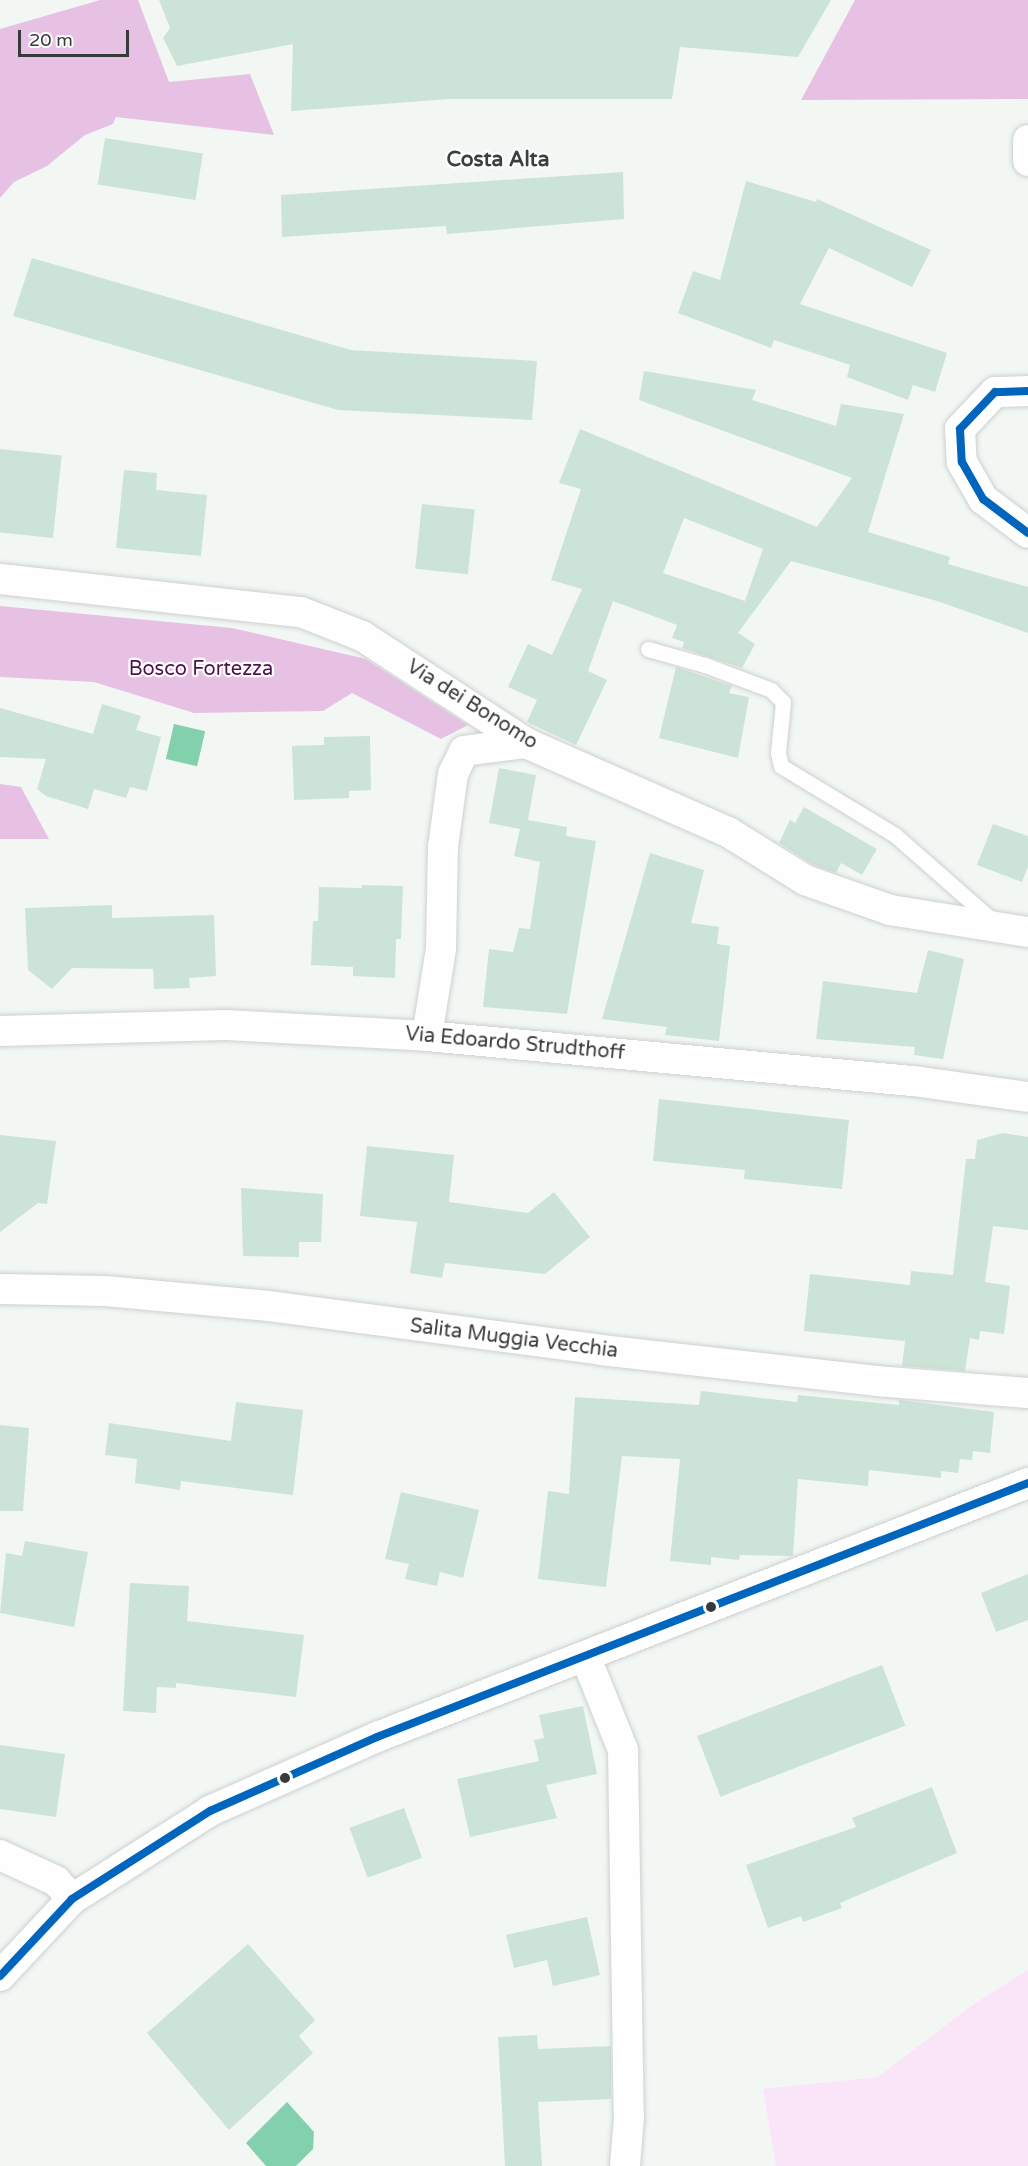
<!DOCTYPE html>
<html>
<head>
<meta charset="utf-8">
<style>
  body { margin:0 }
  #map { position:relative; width:1028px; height:2166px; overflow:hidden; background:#f2f7f4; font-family:"Varela Round",sans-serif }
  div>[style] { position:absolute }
  .green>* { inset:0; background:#f9e5f7 }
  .forest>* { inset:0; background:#e7c1e4 }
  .water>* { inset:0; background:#83d0ad; transform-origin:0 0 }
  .building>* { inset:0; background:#cce3d8; transform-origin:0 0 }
  .roads { filter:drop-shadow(0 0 2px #cdd0cf) drop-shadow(0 0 2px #cdd0cf) }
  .service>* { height:15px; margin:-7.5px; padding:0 7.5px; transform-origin:7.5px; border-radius:7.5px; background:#fdfefd }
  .minor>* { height:30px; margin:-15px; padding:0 15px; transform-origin:15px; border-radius:15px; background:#fdfefd }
  .bus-1>* { height:8px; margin:-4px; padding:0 4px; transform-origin:4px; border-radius:4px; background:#0065bd }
  .dots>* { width:16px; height:16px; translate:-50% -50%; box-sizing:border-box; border:3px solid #fff; border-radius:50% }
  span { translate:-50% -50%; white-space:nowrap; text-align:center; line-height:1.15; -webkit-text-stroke:4.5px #fff; paint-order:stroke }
  .park-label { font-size:20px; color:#51114e }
  .street-label { font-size:20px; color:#373a38 }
  .neighbourhood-label { font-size:21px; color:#39403d; font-weight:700 }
  .scale { position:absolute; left:18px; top:30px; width:111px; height:27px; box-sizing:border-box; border:3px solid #373a38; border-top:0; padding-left:8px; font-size:18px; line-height:21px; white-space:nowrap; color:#373a38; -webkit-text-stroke:4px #fff; paint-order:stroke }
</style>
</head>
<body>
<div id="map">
  <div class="green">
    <div style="clip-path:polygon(1028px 1970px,1028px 2166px,776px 2166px,763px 2089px,878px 2077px,971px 2006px)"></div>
  </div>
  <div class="forest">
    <div style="clip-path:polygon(100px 0,138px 0,169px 82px,250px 74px,274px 135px,116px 117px,113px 124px,85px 135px,47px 166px,14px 182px,0 198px,0 29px)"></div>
    <div style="clip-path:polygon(855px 0,1028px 0,1028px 99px,801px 100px)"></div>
    <div style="clip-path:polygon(0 606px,232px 628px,366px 659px,468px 725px,441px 739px,352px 693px,323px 711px,194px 713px,94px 682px,0 677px)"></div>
    <div style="clip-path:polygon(0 784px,21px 787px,49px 839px,0 839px)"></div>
  </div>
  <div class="water">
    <div style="left:174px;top:724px;width:32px;height:36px;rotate:13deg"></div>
    <div style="clip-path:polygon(287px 2102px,314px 2132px,313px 2149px,296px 2166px,266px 2166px,246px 2143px)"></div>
  </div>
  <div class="building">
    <div style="clip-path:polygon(159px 0,831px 0,798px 57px,680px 47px,672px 99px,449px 99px,291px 111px,293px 44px,177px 66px,163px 38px,170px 28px)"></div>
    <div style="left:105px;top:138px;width:99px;height:47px;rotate:9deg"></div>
    <div style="clip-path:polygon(623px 172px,624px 219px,447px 234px,446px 226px,282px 237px,281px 195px)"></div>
    <div style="clip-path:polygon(746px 181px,816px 202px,817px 199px,931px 250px,912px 287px,829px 248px,800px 304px,947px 353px,935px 392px,913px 385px,908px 400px,847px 377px,850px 365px,774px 340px,771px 348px,678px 313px,693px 271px,720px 280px)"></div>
    <div style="clip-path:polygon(32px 258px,351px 350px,537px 361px,532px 420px,338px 410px,13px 316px)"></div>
    <div style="clip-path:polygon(evenodd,644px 371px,756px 390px,752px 400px,836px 426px,841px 404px,904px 414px,868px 532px,950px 557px,948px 564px,1028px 587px,1028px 633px,937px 601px,791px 561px,738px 633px,755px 644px,742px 668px,682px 648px,684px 642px,672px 638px,677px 625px,613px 601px,588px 671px,607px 680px,576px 745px,527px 722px,537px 700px,508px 687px,528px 644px,552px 655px,582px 589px,551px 580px,581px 489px,559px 483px,580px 429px,817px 527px,852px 478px,639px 400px,644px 371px,684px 518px,763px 549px,745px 601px,663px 573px,684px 518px)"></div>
    <div style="left:0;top:449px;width:62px;height:83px;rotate:6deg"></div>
    <div style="clip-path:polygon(124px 470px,157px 473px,156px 490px,207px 495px,201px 556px,116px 548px)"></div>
    <div style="left:422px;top:504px;width:53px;height:65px;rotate:6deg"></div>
    <div style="clip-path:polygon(676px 667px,732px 686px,729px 693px,749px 697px,738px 758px,659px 738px)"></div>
    <div style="clip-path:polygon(102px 704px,141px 716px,136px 730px,161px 737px,147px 791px,130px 787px,126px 798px,94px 789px,88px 809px,46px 796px,37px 789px,46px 759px,0 757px,0 708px,93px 734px)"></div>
    <div style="clip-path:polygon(370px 736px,371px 790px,349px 791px,349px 798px,294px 800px,292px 746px,324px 745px,324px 737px)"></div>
    <div style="clip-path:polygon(499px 768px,536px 775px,528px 820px,567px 827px,566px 836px,596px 841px,567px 1014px,483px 1007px,489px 949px,513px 952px,519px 928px,530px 929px,540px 862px,514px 856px,520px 829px,489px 823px)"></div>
    <div style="clip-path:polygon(804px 807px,877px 849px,862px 875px,841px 863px,836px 873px,812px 864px,779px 843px,790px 820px,795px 823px)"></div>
    <div style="clip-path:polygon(993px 824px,1028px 836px,1028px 866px,1022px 882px,977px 865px)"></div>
    <div style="clip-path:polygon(650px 853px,704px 870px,691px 923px,719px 927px,717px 944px,730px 946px,719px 1041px,665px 1035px,667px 1027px,602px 1019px)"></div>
    <div style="clip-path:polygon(362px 885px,403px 886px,401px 939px,396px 939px,395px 978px,353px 976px,353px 967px,311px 965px,313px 921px,318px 921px,319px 887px,362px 888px)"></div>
    <div style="clip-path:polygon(112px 905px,112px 918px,214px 915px,216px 976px,189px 978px,190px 988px,154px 989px,153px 969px,72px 968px,52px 989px,28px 970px,25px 908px)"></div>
    <div style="clip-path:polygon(928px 950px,964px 959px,943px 1059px,914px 1055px,915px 1047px,816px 1039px,823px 981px,917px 993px)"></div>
    <div style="clip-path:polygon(659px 1099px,849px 1120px,842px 1189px,744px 1179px,745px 1170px,653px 1161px)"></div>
    <div style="clip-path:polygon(1003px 1133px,1028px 1137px,1028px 1230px,993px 1226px,985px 1282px,1010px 1286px,1004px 1334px,980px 1331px,979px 1340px,970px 1338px,965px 1371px,902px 1366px,905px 1341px,804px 1331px,810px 1274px,910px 1285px,911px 1271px,953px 1275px,966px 1159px,975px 1159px,977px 1140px)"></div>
    <div style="clip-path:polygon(0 1135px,56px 1141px,47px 1204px,38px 1203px,0 1232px)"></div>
    <div style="clip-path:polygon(367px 1146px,454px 1155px,449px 1202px,528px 1213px,554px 1192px,590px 1237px,545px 1274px,445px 1263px,442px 1278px,410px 1273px,417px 1222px,360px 1216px)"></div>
    <div style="clip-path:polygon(241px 1188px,323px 1194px,321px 1242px,299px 1242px,299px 1257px,243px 1256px)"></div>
    <div style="clip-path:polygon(701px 1391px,797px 1402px,798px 1395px,899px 1405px,899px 1400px,994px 1412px,990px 1453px,973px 1451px,972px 1460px,960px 1459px,958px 1473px,941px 1471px,941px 1478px,869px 1470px,868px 1486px,798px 1479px,793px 1556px,740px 1555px,739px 1560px,711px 1557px,711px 1565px,670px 1561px,680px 1459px,622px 1456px,606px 1587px,538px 1579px,548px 1491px,569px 1494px,575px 1397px,699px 1405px)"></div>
    <div style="clip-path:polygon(236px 1402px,303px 1410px,293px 1495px,181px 1481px,180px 1490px,135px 1483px,137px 1459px,105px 1455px,109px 1423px,231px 1441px)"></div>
    <div style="clip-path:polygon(0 1425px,29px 1428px,23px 1511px,0 1511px)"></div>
    <div style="clip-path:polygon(401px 1492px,479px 1510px,463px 1578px,440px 1572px,437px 1586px,405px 1579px,409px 1564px,385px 1559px)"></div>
    <div style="clip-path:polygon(25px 1541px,88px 1552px,74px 1627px,0 1613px,6px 1553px,22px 1556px)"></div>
    <div style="clip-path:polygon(1028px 1574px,1028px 1620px,996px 1632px,981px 1593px)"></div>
    <div style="clip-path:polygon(130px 1583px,189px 1586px,187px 1621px,304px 1635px,296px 1697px,176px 1683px,176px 1688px,157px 1687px,156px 1713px,123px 1711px)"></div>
    <div style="left:882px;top:1665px;width:65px;height:198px;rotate:69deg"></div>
    <div style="clip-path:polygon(583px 1706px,597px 1774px,546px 1785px,557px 1818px,470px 1837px,457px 1779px,539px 1761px,534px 1740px,544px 1738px,539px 1715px)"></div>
    <div style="clip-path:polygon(0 1745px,65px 1754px,56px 1817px,0 1809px)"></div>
    <div style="clip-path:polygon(932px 1787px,957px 1853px,840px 1903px,842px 1908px,803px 1922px,801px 1916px,768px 1928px,746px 1865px,856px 1827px,852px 1818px)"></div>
    <div style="left:404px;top:1808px;width:53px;height:58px;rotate:70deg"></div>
    <div style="clip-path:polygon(587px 1917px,600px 1975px,553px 1986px,547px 1960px,514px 1968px,506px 1935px)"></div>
    <div style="clip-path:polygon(248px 1944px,315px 2020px,299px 2036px,313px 2053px,229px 2130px,147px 2033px)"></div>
    <div style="clip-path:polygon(537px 2035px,538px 2049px,611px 2046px,611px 2099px,538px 2102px,542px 2166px,505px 2166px,498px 2037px)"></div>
  </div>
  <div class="roads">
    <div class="service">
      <div style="left:648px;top:649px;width:59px;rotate:15.7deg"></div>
      <div style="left:705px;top:665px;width:71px;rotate:20.7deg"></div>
      <div style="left:771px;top:690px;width:17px;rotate:45deg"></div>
      <div style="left:783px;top:702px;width:51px;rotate:95.6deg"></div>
      <div style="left:778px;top:753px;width:13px;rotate:77deg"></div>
      <div style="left:781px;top:766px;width:133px;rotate:31.2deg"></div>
      <div style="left:895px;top:835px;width:132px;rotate:41.3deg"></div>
    </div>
    <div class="minor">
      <div style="left:1028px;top:140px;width:21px;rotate:90deg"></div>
      <div style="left:1028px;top:391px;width:33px;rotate:178deg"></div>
      <div style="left:995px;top:392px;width:51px;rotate:133.4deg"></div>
      <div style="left:960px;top:429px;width:33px;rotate:87deg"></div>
      <div style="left:962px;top:462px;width:43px;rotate:60.4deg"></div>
      <div style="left:983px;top:499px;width:56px;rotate:37.1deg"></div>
      <div style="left:0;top:579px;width:303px;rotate:6.3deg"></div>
      <div style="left:301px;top:612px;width:66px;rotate:21.5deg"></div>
      <div style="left:362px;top:636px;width:196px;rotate:33.1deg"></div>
      <div style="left:526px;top:743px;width:221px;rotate:23.8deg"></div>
      <div style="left:728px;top:832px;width:91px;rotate:31.9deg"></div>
      <div style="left:805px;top:880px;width:90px;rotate:19.4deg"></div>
      <div style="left:890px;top:910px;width:140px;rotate:9.1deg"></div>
      <div style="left:0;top:1031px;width:226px;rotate:-1.5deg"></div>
      <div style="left:226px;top:1025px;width:201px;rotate:3.1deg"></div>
      <div style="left:427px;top:1036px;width:488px;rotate:5.3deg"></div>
      <div style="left:913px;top:1081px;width:116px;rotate:7.9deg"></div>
      <div style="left:427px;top:1036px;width:88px;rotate:-80.9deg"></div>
      <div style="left:441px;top:949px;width:102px;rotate:-88.9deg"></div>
      <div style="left:443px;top:847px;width:74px;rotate:-82.2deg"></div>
      <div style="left:453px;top:774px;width:25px;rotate:-64deg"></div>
      <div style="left:464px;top:751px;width:63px;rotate:-7.4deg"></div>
      <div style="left:0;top:1289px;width:105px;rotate:1.1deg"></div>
      <div style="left:105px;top:1291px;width:165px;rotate:5.2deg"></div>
      <div style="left:269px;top:1306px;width:335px;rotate:7.5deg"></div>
      <div style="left:601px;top:1350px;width:277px;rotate:6.4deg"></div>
      <div style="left:876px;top:1381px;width:152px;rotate:4.5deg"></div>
      <div style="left:586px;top:1658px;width:99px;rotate:68.1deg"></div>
      <div style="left:623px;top:1750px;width:367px;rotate:89.1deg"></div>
      <div style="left:629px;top:2117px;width:49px;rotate:94.7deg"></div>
      <div style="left:0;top:1855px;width:62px;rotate:24.9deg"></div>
      <div style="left:56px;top:1881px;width:24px;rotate:48deg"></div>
      <div style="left:0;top:1976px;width:105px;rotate:-46.9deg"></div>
      <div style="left:72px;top:1899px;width:164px;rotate:-32.5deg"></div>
      <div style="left:210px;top:1811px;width:183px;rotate:-23.9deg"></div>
      <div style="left:377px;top:1737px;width:699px;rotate:-21.31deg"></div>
    </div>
  </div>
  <div class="bus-1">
    <div style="left:1028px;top:391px;width:33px;rotate:178deg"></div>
    <div style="left:995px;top:392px;width:51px;rotate:133.4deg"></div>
    <div style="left:960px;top:429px;width:33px;rotate:87deg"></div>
    <div style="left:962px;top:462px;width:43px;rotate:60.4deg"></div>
    <div style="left:983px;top:499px;width:56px;rotate:37.1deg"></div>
    <div style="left:0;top:1976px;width:105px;rotate:-46.9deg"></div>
    <div style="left:72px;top:1899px;width:164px;rotate:-32.5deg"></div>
    <div style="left:210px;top:1811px;width:183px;rotate:-23.9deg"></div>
    <div style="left:377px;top:1737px;width:699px;rotate:-21.31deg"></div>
  </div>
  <div class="dots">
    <div style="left:711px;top:1607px;background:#373a38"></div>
    <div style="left:285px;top:1778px;background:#373a38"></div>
  </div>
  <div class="park-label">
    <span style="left:201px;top:669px">Bosco Fortezza</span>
  </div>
  <div class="street-label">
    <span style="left:472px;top:705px;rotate:32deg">Via dei Bonomo</span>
    <span style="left:515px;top:1044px;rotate:5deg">Via Edoardo Strudthoff</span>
    <span style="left:514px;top:1339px;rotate:7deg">Salita Muggia Vecchia</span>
  </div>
  <div class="neighbourhood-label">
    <span style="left:498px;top:160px">Costa Alta</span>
  </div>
  <div class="scale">20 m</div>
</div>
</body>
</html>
